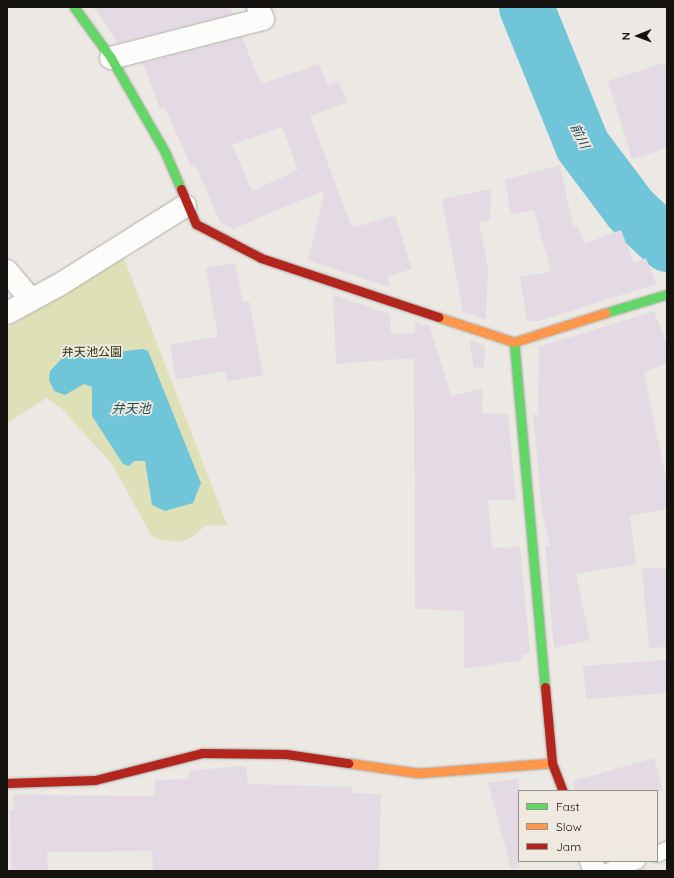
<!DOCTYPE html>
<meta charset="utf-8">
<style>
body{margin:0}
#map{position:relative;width:674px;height:878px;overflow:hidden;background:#ece8e4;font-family:Quicksand,"Noto Sans JP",sans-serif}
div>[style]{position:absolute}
.green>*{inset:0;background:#dee1b7}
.water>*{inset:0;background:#70c5d9}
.river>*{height:55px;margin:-27.5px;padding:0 27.5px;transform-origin:27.5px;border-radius:27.5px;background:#70c5d9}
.building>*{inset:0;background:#e4dae3}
.roads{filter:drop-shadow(0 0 1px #aeaca9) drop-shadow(0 0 1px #aeaca9)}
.lane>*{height:16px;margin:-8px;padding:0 8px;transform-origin:8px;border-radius:8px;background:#fcfcfb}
.street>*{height:22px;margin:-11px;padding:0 11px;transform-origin:11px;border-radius:11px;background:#fcfcfb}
.fast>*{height:9px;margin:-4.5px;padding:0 4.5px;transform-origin:4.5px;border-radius:4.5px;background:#63d668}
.slow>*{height:9px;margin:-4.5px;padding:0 4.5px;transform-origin:4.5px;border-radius:4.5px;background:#ff974d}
.jam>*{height:9px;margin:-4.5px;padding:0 4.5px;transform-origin:4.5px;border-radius:4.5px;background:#b3261e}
span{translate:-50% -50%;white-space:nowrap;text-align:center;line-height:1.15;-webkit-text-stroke:3.5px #efe9e0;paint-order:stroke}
.park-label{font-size:12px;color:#2e310a}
.water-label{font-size:13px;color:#1b4d5a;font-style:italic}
.frame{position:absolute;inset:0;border:8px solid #14120f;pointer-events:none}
.legend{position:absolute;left:518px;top:790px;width:140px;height:72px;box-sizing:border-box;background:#efe9e0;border:1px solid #97938c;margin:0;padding:5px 7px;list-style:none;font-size:12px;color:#14120f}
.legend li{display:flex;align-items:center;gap:8px;height:20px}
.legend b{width:20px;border:1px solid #97938c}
.north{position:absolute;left:618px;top:16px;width:40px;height:40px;-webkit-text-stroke:3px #efe9e0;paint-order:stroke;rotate:269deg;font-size:11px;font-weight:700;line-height:16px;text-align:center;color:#14120f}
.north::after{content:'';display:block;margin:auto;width:14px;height:18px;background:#14120f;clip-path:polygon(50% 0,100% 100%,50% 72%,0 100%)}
</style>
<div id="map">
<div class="green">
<i style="clip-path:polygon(124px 258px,227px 525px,204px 526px,197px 534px,182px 542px,160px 540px,151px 535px,112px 464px,63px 410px,47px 398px,7px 423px,7px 328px)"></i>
</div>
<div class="water">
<i style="clip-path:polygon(83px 347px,107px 353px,143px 349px,148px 351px,201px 483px,193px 503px,165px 511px,152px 505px,145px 461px,134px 461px,129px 466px,123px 464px,92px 416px,92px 387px,84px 384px,65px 395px,54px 391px,49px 380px,50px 371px,66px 354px)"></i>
</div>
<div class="river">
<i style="left:526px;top:7px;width:149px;rotate:67.9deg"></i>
<i style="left:582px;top:145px;width:80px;rotate:53.1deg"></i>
<i style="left:630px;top:209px;width:51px;rotate:43.4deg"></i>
</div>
<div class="building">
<i style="clip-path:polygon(94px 7px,230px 7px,233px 14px,118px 43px)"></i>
<i style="clip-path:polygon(evenodd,242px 37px,261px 84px,319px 64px,327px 85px,339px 81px,347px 102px,310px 116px,352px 228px,395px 215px,412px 269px,388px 276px,389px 287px,308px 260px,325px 190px,233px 229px,220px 222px,195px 164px,191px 166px,165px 108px,160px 109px,143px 63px,242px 37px,282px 127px,298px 170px,252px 191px,232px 145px,282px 127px)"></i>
<i style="clip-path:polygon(667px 62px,667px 148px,632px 159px,608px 81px)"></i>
<i style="clip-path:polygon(560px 165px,573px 226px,578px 225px,584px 244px,621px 230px,634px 263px,646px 258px,656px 284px,539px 321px,527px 321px,520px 277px,551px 272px,534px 210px,511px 215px,505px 180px)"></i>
<i style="clip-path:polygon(491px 189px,490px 220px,479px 223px,488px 267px,486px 320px,463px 312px,442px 199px)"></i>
<i style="clip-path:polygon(235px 263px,243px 302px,249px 301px,263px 375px,227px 381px,225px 371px,176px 380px,170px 344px,218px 337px,206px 268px)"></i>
<i style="clip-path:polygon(333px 295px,390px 314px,391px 333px,415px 334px,415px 322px,430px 327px,451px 396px,483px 388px,482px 413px,508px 414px,516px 500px,488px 500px,492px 548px,520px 547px,530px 653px,521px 655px,522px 660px,464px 669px,464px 611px,415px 609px,414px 358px,336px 364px)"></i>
<i style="clip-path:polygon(654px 311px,667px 344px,667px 363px,644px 373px,667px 483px,667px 509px,630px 516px,636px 564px,576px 574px,590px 640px,554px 648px,545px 546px,550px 546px,542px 510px,533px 414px,538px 415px,539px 347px)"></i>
<i style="clip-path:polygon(469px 340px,485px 346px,484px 367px,474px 368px)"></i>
<i style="clip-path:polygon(667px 567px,667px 647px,649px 648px,642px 569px)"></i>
<i style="clip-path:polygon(667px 660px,667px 693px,586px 699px,583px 666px)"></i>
<i style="clip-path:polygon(654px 758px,663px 791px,575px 791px,573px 781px)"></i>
<i style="clip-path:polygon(239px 766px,246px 766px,248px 784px,352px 787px,352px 793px,381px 794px,379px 871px,153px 871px,152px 851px,47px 852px,48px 871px,11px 871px,10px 810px,14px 810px,13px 795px,148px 796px,155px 795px,155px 780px,189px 779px,189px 771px)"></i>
<i style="clip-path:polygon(519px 778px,519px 867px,511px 868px,488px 783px)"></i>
</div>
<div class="roads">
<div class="lane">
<i style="left:657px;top:854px;width:11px;rotate:-22deg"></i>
<i style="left:609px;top:871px;width:30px;rotate:-20deg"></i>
</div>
<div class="street">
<i style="left:111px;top:58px;width:157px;rotate:-14.4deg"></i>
<i style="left:263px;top:19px;width:13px;rotate:-113deg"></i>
<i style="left:7px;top:271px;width:35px;rotate:50deg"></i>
<i style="left:7px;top:313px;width:59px;rotate:-28.3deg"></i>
<i style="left:59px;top:285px;width:149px;rotate:-32.1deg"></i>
<i style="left:591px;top:861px;width:11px;rotate:68deg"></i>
</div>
<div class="fast">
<i style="left:74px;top:7px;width:63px;rotate:54deg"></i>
<i style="left:111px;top:58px;width:108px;rotate:60.1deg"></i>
<i style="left:165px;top:152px;width:40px;rotate:66.6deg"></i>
<i style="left:605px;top:313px;width:65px;rotate:-17deg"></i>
<i style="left:514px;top:342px;width:346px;rotate:84.9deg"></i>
</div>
<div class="slow">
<i style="left:438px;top:317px;width:80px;rotate:18.2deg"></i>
<i style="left:514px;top:342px;width:96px;rotate:-17.7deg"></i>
<i style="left:348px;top:763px;width:71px;rotate:8.1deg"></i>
<i style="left:418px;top:773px;width:134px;rotate:-4.3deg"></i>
</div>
<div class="jam">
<i style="left:181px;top:189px;width:38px;rotate:67deg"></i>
<i style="left:196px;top:224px;width:73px;rotate:27.6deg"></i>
<i style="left:261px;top:258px;width:187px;rotate:18.4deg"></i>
<i style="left:545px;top:687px;width:76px;rotate:84.7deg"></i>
<i style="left:552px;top:763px;width:30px;rotate:69deg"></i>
<i style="left:7px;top:783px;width:88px;rotate:-2deg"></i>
<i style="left:95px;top:780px;width:110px;rotate:-14.2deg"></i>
<i style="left:202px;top:753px;width:84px;rotate:0.7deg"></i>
<i style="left:286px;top:754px;width:63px;rotate:8.3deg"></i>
</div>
</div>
<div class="park-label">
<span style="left:92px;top:352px">弁天池公園</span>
</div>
<div class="water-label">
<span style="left:580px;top:136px;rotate:64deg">前川</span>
<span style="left:131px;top:408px">弁天池</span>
</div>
<div class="frame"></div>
<ul class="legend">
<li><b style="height:5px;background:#63d668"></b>Fast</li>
<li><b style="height:5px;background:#ff974d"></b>Slow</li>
<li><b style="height:5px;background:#b3261e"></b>Jam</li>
</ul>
<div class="north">N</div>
</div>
